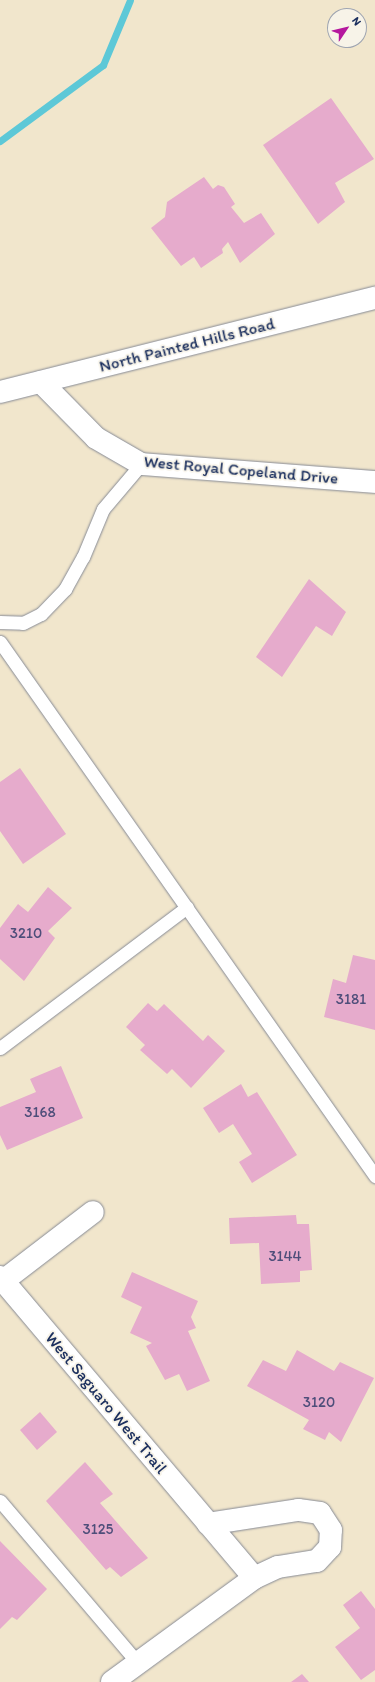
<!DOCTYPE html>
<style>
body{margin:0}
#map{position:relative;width:375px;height:1682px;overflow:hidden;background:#f1e6cc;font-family:Itim,sans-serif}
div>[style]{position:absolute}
.stream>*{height:7px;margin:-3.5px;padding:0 3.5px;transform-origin:3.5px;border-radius:3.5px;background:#5dc8d7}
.building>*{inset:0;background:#e6abcc}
.roads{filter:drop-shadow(0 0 1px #868a95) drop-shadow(0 0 1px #868a95)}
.service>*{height:13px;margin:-6.5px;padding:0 6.5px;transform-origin:6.5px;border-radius:6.5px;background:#fff}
.minor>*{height:22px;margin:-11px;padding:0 11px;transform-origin:11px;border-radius:11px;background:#fff}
.tertiary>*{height:22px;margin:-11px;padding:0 11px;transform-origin:11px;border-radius:11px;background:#fff}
span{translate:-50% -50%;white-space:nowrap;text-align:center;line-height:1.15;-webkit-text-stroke:3.5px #f7f3e8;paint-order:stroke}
.number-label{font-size:15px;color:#4e4e7a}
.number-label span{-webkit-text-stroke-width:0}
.street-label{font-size:17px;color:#1b2f5e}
.north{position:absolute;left:327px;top:8px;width:40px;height:40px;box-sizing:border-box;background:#f7f3e8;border:1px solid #9fa5b1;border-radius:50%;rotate:55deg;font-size:11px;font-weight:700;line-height:16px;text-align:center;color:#1b2f5e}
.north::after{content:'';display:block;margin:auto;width:14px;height:18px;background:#b5179e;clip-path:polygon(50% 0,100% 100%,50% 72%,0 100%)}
</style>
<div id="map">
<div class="stream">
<i style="left:0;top:141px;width:128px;rotate:-36.4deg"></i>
<i style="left:103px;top:65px;width:70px;rotate:-67.4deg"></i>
</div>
<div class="building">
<i style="clip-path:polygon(331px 98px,374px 159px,335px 183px,345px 202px,318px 224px,263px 145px)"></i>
<i style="clip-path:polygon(204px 177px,213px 189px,218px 185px,224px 187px,235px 204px,231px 207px,244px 223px,261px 213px,275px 234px,240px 263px,228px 242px,222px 249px,223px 253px,201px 268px,194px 257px,181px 266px,151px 228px,165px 217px,167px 202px)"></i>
<i style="clip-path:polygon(309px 579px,346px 612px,332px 636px,316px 626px,282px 677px,256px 657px)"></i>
<i style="clip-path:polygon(20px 768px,66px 834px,23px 864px,0 831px,0 782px)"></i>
<i style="clip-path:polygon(48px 887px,72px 908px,48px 931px,55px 938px,24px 981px,0 959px,0 928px,18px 904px,28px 912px)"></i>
<i style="clip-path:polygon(353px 955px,375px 960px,375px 1030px,324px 1017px,333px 979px,346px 983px)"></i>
<i style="clip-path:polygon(148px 1003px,157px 1011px,164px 1004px,203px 1041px,208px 1035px,225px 1051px,191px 1088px,172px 1069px,167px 1074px,140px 1050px,145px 1045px,126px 1027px)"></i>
<i style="clip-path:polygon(61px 1066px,83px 1118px,7px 1150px,0 1135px,0 1107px,36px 1092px,30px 1079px)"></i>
<i style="clip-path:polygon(241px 1084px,248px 1097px,257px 1092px,297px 1155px,252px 1183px,239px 1162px,252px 1154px,233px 1124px,219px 1133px,203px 1108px)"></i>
<i style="clip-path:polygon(296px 1215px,297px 1224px,309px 1224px,312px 1270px,300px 1271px,300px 1282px,261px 1284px,259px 1243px,230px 1244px,229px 1218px)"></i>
<i style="clip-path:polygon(132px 1272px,198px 1301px,191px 1317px,196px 1328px,188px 1331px,210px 1381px,187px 1391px,179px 1374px,165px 1380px,146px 1346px,152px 1343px,130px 1333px,142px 1307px,121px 1297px)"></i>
<i style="clip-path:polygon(297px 1350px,334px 1371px,340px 1362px,374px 1378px,341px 1442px,329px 1432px,325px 1440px,303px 1429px,309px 1420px,247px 1386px,263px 1360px,286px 1371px)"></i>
<i style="clip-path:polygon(40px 1412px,57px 1432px,37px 1450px,20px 1430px)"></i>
<i style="clip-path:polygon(85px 1462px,113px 1494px,100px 1503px,148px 1558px,121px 1577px,110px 1567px,106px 1570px,46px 1501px)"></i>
<i style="clip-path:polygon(0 1541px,47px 1589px,17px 1620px,12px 1617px,0 1629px)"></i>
<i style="clip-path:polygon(361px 1591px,375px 1609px,375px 1670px,361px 1680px,335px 1647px,360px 1628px,343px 1605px)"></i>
<i style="clip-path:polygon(302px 1674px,309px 1682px,291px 1682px)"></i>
</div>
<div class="roads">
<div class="service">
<i style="left:0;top:622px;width:23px;rotate:2deg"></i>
<i style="left:23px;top:623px;width:20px;rotate:-27deg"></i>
<i style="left:41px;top:614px;width:35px;rotate:-46deg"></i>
<i style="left:65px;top:589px;width:37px;rotate:-61deg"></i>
<i style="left:83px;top:557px;width:52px;rotate:-67.4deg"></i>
<i style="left:103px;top:509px;width:59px;rotate:-49.8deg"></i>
<i style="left:0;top:642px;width:653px;rotate:54.92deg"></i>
<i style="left:0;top:1048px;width:234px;rotate:-37deg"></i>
<i style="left:0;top:1501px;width:213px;rotate:49.6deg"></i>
</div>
<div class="minor">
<i style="left:41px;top:382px;width:78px;rotate:45.5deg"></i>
<i style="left:96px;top:438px;width:52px;rotate:30deg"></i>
<i style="left:141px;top:464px;width:235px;rotate:4.4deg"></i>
<i style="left:0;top:1277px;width:394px;rotate:49.8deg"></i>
<i style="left:3px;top:1281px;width:113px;rotate:-37.5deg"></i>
<i style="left:112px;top:1682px;width:176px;rotate:-36.2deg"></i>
<i style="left:254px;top:1578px;width:26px;rotate:-25deg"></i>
<i style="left:278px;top:1567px;width:39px;rotate:-9deg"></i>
<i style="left:317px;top:1561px;width:19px;rotate:-47deg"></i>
<i style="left:330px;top:1547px;width:17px;rotate:-87deg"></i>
<i style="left:331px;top:1530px;width:20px;rotate:-123deg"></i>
<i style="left:320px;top:1513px;width:22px;rotate:-172deg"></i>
<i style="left:298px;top:1510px;width:91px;rotate:171.2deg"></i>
</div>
<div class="tertiary">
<i style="left:0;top:392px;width:387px;rotate:-14.1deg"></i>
</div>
</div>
<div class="number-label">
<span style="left:26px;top:934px">3210</span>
<span style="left:351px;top:1000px">3181</span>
<span style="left:40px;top:1113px">3168</span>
<span style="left:285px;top:1257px">3144</span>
<span style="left:319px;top:1403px">3120</span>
<span style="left:98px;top:1530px">3125</span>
</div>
<div class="street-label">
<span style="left:187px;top:345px;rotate:-14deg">North Painted Hills Road</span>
<span style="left:241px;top:470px;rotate:5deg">West Royal Copeland Drive</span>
<span style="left:106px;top:1403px;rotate:50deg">West Saguaro West Trail</span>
</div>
<div class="north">N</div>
</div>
